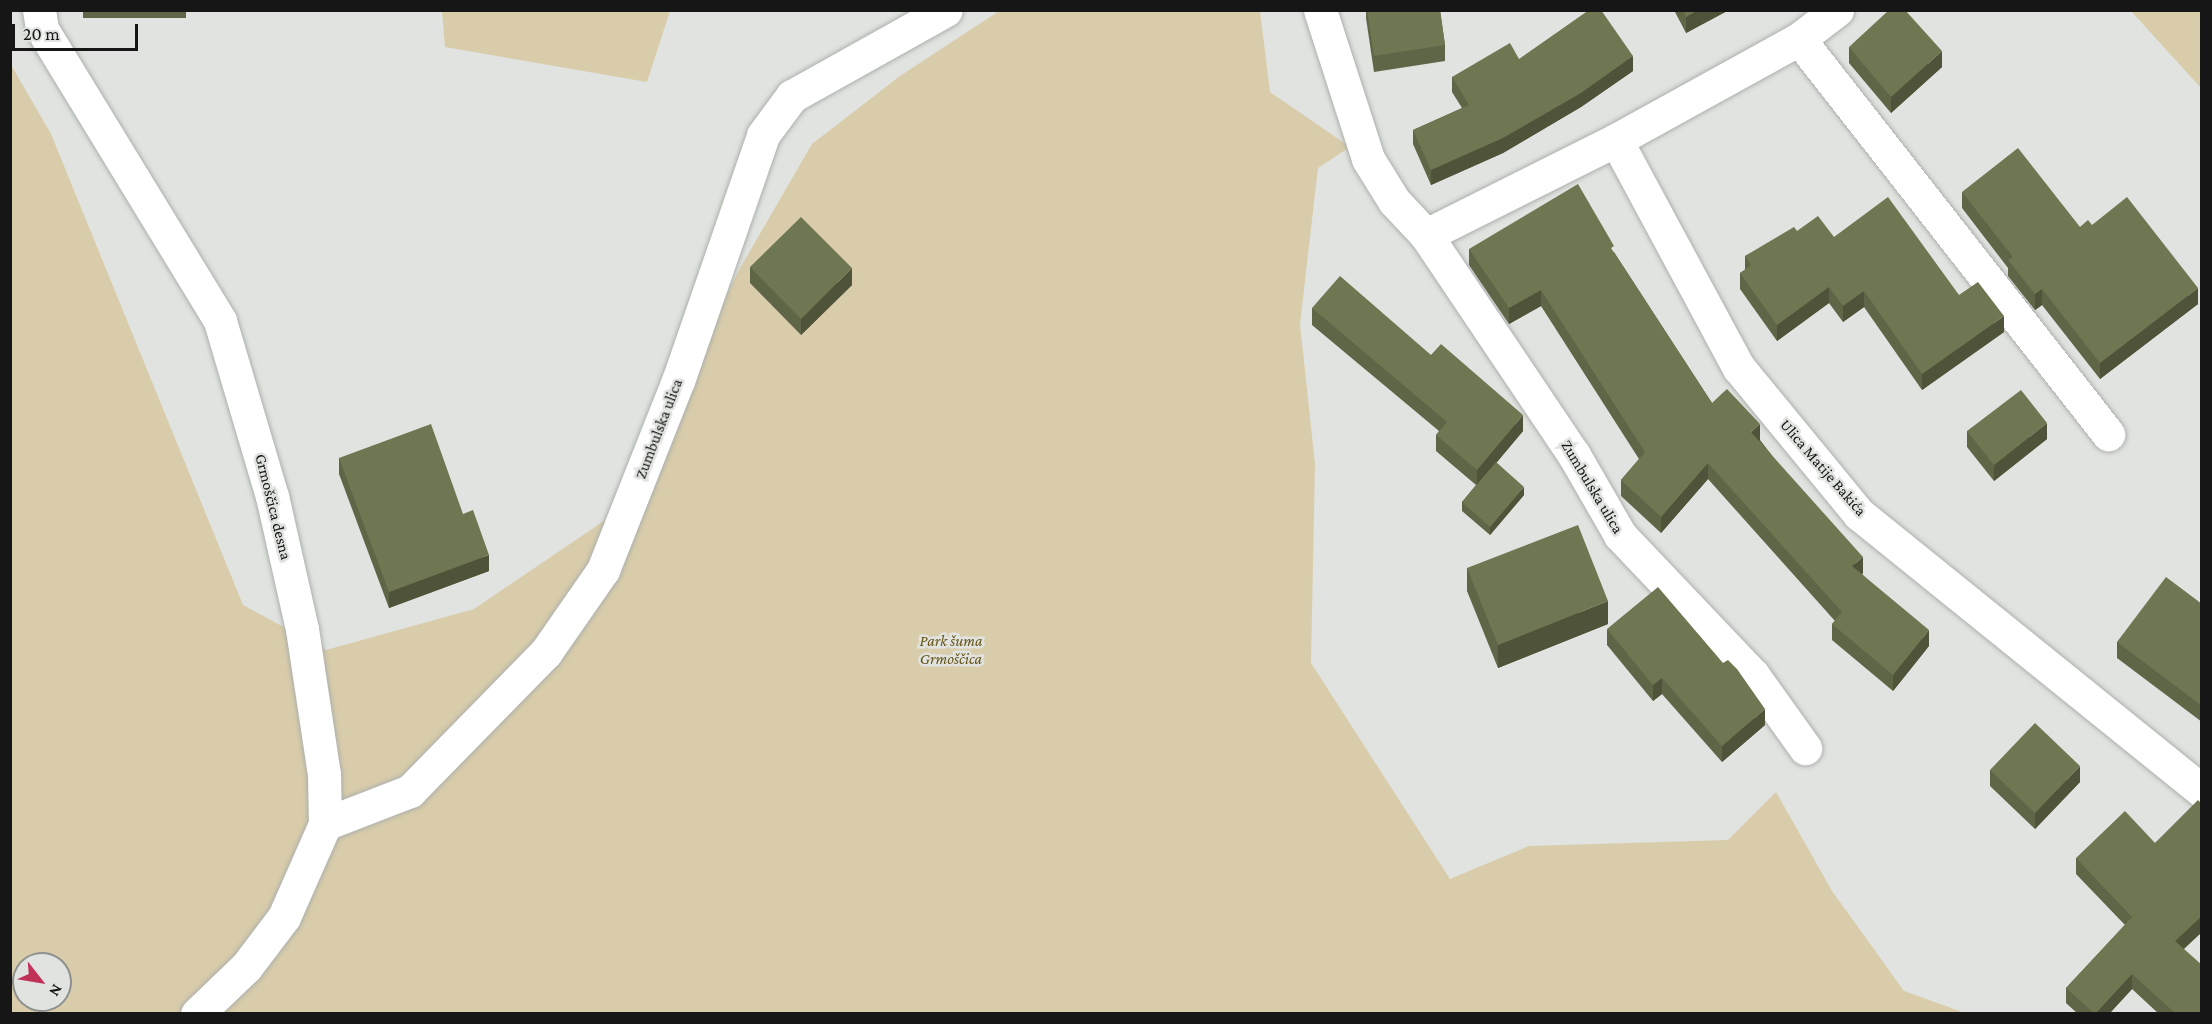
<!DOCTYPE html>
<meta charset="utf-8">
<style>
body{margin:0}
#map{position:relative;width:2212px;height:1024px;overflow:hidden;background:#e0e3df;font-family:"Crimson Pro",serif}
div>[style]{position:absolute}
.green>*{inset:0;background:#d9ccaa}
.roads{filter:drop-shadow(0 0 2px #acb0ac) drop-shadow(0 0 2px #acb0ac)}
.minor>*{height:33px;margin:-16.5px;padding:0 16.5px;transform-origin:16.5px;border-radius:16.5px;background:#fff}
.wall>*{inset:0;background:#5f6547}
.shaded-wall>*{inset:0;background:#4e5339}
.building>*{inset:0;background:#6f7652}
span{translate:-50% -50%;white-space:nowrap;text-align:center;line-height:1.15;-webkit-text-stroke:5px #e0e3df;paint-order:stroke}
.street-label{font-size:16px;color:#151615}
.park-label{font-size:16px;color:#685415;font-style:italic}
.frame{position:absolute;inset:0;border:12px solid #151615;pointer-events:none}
.north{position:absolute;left:12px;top:952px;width:60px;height:60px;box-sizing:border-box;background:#e0e3df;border:2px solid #8f918e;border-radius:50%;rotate:121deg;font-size:16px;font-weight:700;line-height:24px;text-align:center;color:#151615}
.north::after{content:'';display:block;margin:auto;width:21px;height:27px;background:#c13258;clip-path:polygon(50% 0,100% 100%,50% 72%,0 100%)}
.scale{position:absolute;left:12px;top:24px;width:126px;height:27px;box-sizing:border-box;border:3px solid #151615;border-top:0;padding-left:8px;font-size:18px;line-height:21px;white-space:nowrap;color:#151615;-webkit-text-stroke:4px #e0e3df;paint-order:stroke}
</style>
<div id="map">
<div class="green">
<i style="clip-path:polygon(442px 11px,442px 10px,670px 11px,647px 82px,445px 47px)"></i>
<i style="clip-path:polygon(evenodd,999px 11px,1260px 11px,1270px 92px,1350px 147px,1318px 168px,1300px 324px,1315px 464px,1311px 663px,1450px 879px,1529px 846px,1728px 840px,1776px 792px,1832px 891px,1904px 991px,1965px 1013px,11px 1013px,10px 63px,51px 134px,243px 605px,326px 650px,474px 609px,617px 512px,739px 270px,812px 144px,900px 76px,999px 11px,24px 964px,60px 964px,60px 1000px,24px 1000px,24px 964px)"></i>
<i style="clip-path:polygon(2131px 11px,2201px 11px,2201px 88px)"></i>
</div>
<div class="roads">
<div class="minor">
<i style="left:39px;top:10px;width:19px;rotate:81deg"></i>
<i style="left:42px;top:29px;width:342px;rotate:58.6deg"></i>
<i style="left:220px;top:321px;width:183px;rotate:73.5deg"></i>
<i style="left:272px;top:496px;width:136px;rotate:77.3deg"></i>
<i style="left:302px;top:629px;width:147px;rotate:81.4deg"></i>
<i style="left:324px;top:774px;width:50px;rotate:88.9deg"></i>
<i style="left:325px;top:824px;width:102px;rotate:113.8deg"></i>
<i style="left:284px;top:917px;width:63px;rotate:127.2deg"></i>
<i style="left:246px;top:967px;width:68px;rotate:136.2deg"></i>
<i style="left:1320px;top:10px;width:157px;rotate:72.1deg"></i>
<i style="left:1368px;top:159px;width:49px;rotate:58.2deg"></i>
<i style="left:1394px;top:201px;width:47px;rotate:46.7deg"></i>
<i style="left:1426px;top:235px;width:265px;rotate:56.1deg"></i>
<i style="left:1574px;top:455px;width:92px;rotate:60.1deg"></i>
<i style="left:1620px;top:535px;width:193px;rotate:46.5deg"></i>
<i style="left:1753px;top:675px;width:90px;rotate:54.5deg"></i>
<i style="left:1799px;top:39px;width:502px;rotate:51.96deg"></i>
<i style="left:1616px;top:140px;width:259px;rotate:61.7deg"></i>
<i style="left:1739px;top:368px;width:189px;rotate:50.6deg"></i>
<i style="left:1859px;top:514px;width:441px;rotate:38.9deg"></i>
<i style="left:1426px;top:235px;width:212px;rotate:-26.6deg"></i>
<i style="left:1616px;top:140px;width:209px;rotate:-28.9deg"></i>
<i style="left:1799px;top:39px;width:48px;rotate:-37.3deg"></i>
<i style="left:325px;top:824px;width:91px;rotate:-21.2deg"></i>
<i style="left:410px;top:791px;width:194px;rotate:-45.6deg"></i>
<i style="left:546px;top:652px;width:100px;rotate:-55.2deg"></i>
<i style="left:603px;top:570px;width:203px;rotate:-68.4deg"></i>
<i style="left:678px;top:381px;width:260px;rotate:-70.9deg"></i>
<i style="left:763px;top:135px;width:49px;rotate:-53.4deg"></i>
<i style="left:792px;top:96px;width:176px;rotate:-29.2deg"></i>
</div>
</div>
<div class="wall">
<i style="clip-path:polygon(83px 10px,186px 10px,186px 18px,83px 18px)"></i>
<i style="clip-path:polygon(1366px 10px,1440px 10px,1445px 45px,1445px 61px,1374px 72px,1366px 18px)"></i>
<i style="clip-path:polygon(1674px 10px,1729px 10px,1686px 33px)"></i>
<i style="clip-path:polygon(1849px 47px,1942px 67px,1891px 113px,1849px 63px)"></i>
<i style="clip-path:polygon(1519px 59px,1633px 71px,1581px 107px,1503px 153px,1431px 185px,1413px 144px,1413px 130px,1462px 108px,1452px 92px,1452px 77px)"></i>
<i style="clip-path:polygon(1962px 192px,2080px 227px,2092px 225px,2198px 304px,2100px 379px,2042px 305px,2035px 310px,2008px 276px,2008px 268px,1962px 208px)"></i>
<i style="clip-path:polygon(1797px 231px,1834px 237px,1959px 295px,2004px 332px,1922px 390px,1864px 307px,1843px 322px,1829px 303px,1777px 341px,1740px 289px,1740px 273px,1745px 270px,1745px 256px)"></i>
<i style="clip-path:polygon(1469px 249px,1614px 252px,1712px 403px,1760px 440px,1863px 573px,1862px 574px,1929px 646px,1893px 691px,1832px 640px,1832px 624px,1835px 621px,1708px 479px,1661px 533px,1621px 496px,1621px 480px,1639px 459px,1541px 306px,1509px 324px,1469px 265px)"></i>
<i style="clip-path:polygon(750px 267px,852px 285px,801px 335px,750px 283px)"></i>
<i style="clip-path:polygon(1312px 308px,1431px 355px,1523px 431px,1496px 463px,1524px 495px,1490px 535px,1462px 511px,1462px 502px,1476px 485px,1436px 451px,1436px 435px,1439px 431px,1312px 325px)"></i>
<i style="clip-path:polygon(1967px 431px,2047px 439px,1994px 481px,1967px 447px)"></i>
<i style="clip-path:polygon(339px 458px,463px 514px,489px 571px,389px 608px,339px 474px)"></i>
<i style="clip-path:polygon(1467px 568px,1608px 624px,1498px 668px,1467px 591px)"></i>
<i style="clip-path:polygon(2202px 604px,2202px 722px,2117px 658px,2117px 642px)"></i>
<i style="clip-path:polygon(1607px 629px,1765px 725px,1722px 762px,1662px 694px,1653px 701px,1607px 645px)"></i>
<i style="clip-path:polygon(1990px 770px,2080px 782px,2035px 829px,1990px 786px)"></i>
<i style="clip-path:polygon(2202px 804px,2202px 932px,2184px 949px,2202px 1014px,2159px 1014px,2132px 989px,2109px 1014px,2078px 1014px,2066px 1003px,2066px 988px,2125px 925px,2076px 874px,2076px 858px,2155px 843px)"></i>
</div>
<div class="shaded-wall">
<i style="clip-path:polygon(1698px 10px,1729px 10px,1686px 33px,1686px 17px)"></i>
<i style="clip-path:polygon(1942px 51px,1942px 67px,1891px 113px,1891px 97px)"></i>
<i style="clip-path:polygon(1633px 56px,1633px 71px,1581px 107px,1503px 153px,1431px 185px,1431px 170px)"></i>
<i style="clip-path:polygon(852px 268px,852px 285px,801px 335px,801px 319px)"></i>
<i style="clip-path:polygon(1829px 287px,1829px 303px,1777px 341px,1777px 325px)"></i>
<i style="clip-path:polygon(2198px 288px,2198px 304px,2100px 379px,2100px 363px)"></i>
<i style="clip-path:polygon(2042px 289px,2042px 305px,2035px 310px,2035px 294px)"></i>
<i style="clip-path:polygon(1541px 290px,1541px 306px,1509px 324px,1509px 308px)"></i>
<i style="clip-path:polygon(1864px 291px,1864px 307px,1843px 322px,1843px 306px)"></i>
<i style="clip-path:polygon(2004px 316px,2004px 332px,1922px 390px,1922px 374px)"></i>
<i style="clip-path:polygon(1523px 415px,1523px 431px,1477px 486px,1477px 470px)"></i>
<i style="clip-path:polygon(2047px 423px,2047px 439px,1994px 481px,1994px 465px)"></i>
<i style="clip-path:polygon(1760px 424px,1760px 440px,1751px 448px,1751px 432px)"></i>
<i style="clip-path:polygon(1708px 463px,1708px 479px,1661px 533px,1661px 517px)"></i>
<i style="clip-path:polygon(1524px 487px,1524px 495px,1490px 535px,1490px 527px)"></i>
<i style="clip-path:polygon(489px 555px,489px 571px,389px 608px,389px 592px)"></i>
<i style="clip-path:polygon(1863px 557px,1863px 573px,1852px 583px,1852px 566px)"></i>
<i style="clip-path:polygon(1608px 601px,1608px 624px,1498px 668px,1498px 645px)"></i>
<i style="clip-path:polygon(1929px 630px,1929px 646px,1893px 691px,1893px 675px)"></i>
<i style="clip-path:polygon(1662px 678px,1662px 694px,1653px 701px,1653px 685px)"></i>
<i style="clip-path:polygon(1765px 709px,1765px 725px,1722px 762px,1722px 746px)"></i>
<i style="clip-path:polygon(2080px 766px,2080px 782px,2035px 829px,2035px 813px)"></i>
<i style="clip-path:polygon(2202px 916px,2202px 932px,2175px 956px,2175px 941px)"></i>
<i style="clip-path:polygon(2132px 974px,2132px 989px,2109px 1014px,2095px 1014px)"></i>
</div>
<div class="building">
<i style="clip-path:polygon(1367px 10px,1440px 10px,1445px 45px,1374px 56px)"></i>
<i style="clip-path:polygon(1589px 10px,1601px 10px,1633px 56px,1581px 93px,1503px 138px,1431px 170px,1413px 130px,1469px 105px,1452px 77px,1510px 43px,1519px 59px)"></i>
<i style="clip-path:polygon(1683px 10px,1698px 10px,1686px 17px)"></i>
<i style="clip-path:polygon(1889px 10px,1905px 10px,1942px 51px,1891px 97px,1849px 47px)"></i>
<i style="clip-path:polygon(2018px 148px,2080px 227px,2088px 220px,2092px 225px,2127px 197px,2198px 288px,2100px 363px,2042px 289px,2035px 294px,2008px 260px,2013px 257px,1962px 192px)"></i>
<i style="clip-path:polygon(1578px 184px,1614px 246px,1611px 248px,1712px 403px,1727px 389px,1760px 424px,1751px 432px,1863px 557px,1852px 566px,1929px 630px,1893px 675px,1832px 624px,1842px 612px,1708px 463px,1661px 517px,1621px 480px,1645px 452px,1541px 290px,1509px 308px,1469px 249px)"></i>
<i style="clip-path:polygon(1888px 197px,1959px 295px,1978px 282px,2004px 316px,1922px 374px,1864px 291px,1843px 306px,1829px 287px,1777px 325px,1740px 273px,1751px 265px,1745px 256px,1794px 227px,1797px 231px,1818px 216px,1834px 237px)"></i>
<i style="clip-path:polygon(801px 217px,852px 268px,801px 319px,750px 267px)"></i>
<i style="clip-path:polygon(1340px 276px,1431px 355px,1441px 344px,1523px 415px,1477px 470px,1436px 435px,1447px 422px,1312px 308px)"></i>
<i style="clip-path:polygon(2021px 390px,2047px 423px,1994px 465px,1967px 431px)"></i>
<i style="clip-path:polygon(431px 424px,463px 514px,473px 510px,489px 555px,389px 592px,339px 458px)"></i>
<i style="clip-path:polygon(1496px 462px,1524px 487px,1490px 527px,1462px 502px)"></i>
<i style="clip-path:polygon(1578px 525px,1608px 601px,1498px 645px,1467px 568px)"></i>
<i style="clip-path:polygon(2166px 577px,2202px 604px,2202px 706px,2117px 642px)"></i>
<i style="clip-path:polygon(1658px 587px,1723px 663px,1728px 660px,1737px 669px,1765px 709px,1722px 746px,1662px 678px,1653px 685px,1607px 629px)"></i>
<i style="clip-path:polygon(2035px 723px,2080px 766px,2035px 813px,1990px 770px)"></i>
<i style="clip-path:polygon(2198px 800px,2202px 804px,2202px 916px,2175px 941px,2202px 965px,2202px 1014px,2176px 1014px,2132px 974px,2095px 1014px,2066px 988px,2132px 917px,2076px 858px,2125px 811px,2155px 843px)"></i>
</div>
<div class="street-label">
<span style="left:659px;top:429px;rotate:-69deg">Zumbulska ulica</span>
<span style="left:1823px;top:468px;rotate:49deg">Ulica Matije Bakića</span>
<span style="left:1592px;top:487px;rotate:59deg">Zumbulska ulica</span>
<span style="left:273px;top:507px;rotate:76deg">Grmoščica desna</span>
</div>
<div class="park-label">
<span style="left:951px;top:650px">Park šuma<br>Grmoščica</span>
</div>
<div class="frame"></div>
<div class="north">N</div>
<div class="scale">20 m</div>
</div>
